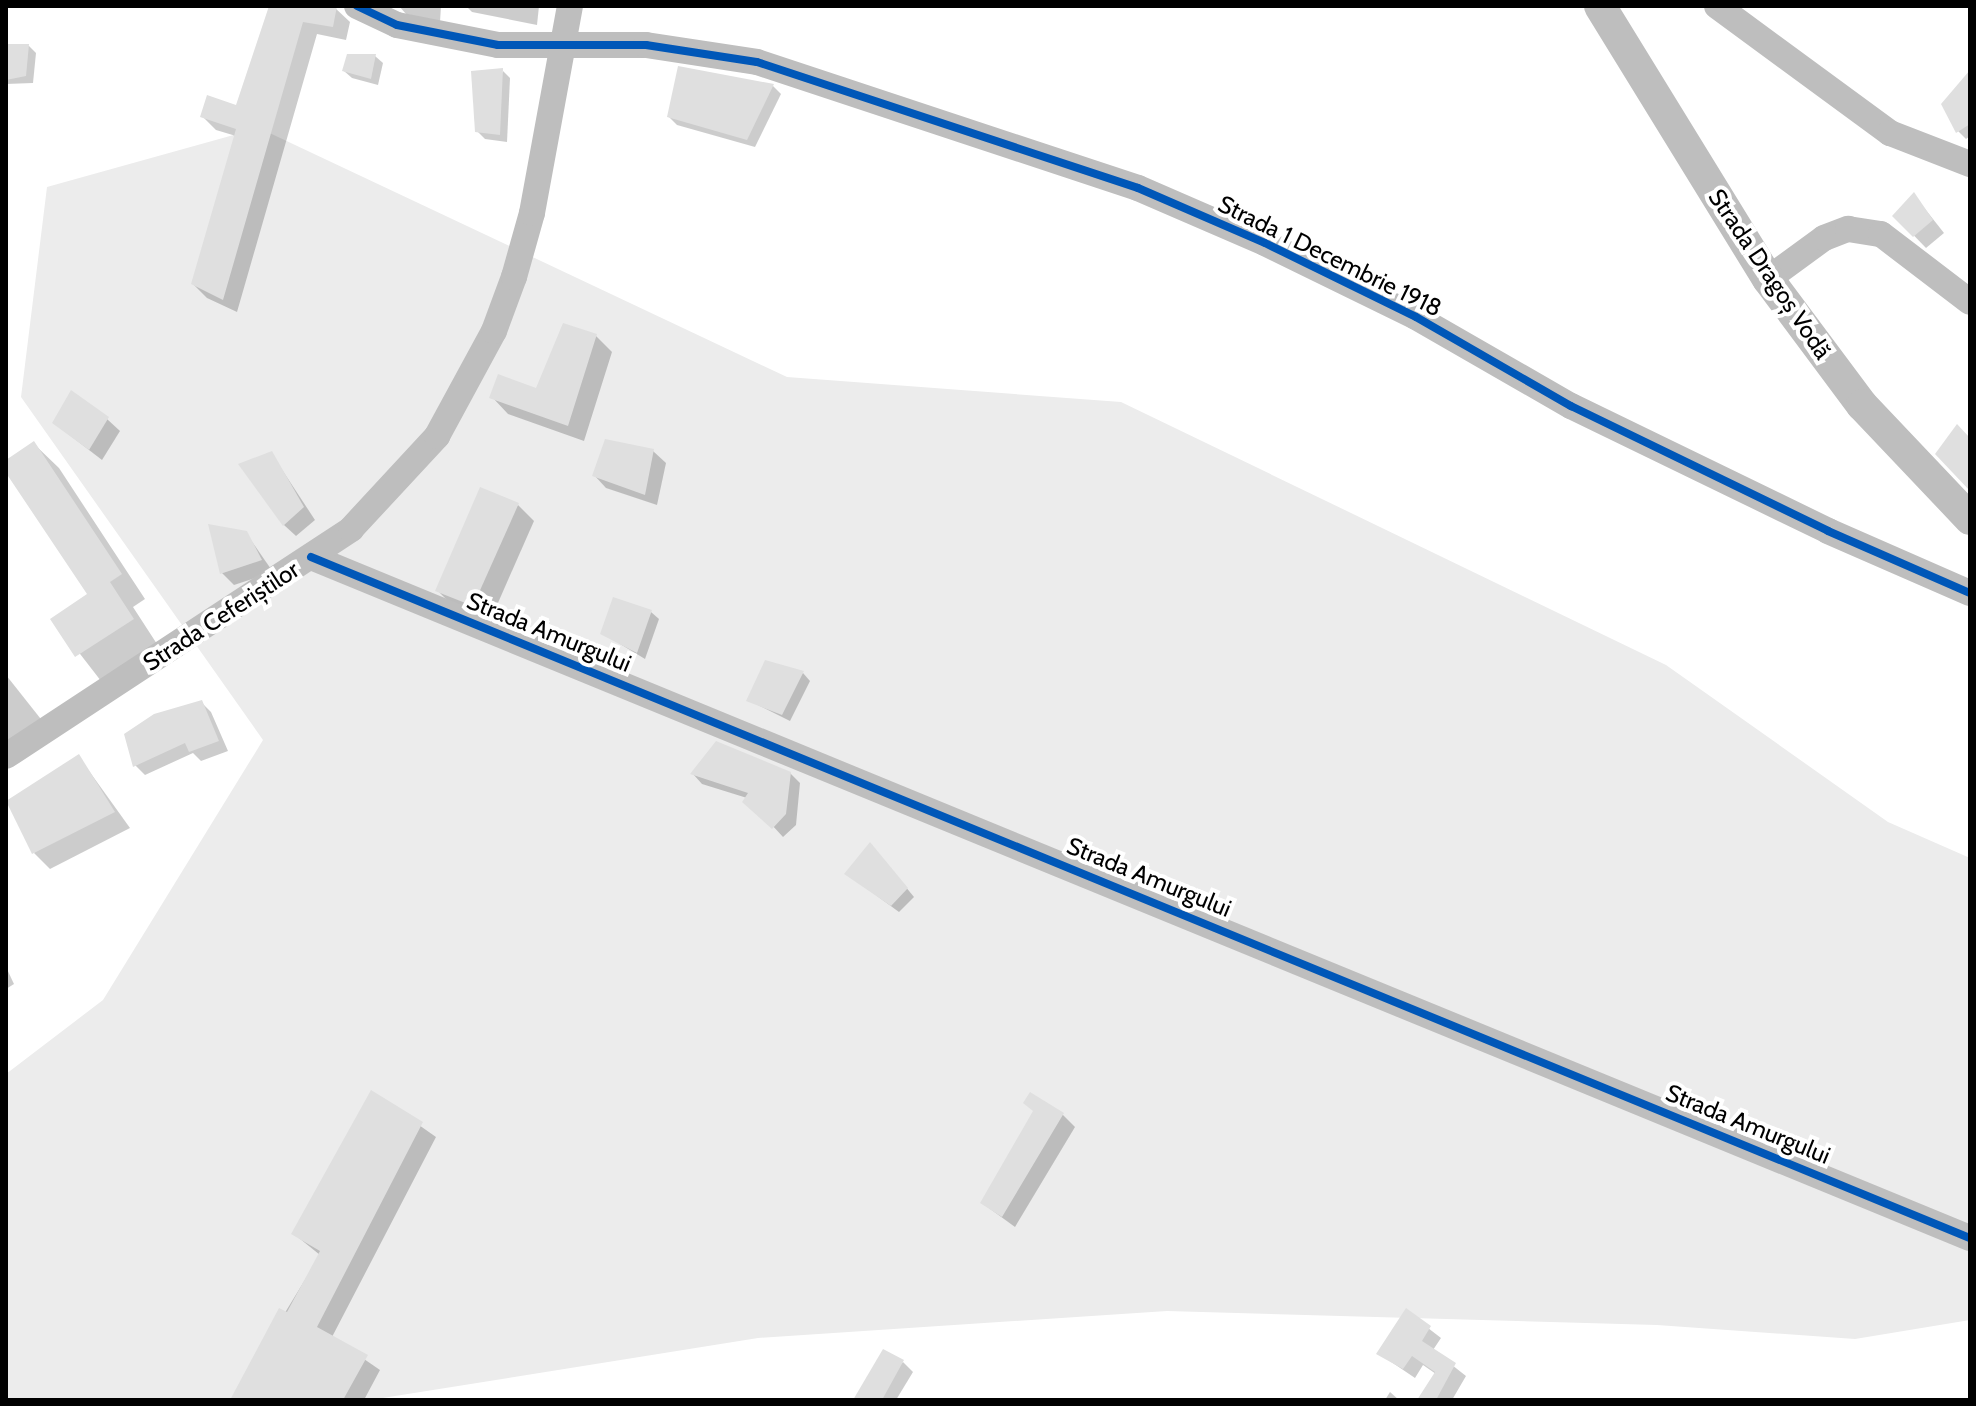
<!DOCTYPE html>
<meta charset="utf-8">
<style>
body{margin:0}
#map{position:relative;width:1976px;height:1406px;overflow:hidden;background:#fff;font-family:Cabin,sans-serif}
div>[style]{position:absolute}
.green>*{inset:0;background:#ececec}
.shadow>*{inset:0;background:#0003}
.building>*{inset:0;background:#dfdfdf}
.minor>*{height:26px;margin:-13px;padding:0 13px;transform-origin:13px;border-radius:13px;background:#bebebe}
.major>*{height:32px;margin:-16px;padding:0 16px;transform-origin:16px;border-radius:16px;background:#bebebe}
.cycleway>*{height:8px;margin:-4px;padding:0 4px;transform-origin:4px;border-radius:4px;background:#0057b8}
span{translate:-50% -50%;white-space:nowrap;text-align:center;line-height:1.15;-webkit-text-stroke:8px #fff;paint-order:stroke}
.street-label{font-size:24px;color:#000}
.frame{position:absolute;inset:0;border:8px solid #000;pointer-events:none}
</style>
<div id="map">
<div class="green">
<i style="clip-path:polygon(259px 128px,787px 377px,1121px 402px,1666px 665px,1888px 822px,1970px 858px,1970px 1320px,1855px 1339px,1657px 1325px,1167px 1311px,758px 1338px,370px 1400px,6px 1400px,6px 1074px,103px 1000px,263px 740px,21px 397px,47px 187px)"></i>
</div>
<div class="shadow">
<i style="clip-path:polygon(271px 6px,333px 6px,350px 22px,346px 40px,317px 34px,237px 312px,207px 298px,193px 284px,236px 136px,216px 130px,202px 116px,237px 107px)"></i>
<i style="clip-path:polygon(399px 6px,441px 6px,440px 22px,406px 14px)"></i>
<i style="clip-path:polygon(466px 6px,539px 6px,537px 25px,472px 12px)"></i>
<i style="clip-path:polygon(6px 46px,29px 46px,36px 53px,33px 83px,6px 84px)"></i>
<i style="clip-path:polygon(375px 56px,383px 63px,378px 85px,352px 78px,344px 71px)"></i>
<i style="clip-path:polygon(680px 68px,773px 86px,781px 94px,755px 147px,677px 125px,669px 117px)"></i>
<i style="clip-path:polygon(503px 71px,510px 78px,507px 142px,485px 139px,477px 131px)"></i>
<i style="clip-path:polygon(1970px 74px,1970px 136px,1966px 139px,1958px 131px)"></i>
<i style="clip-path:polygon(1914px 195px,1944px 233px,1926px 248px,1895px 216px)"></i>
<i style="clip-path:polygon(596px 336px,612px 352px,584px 441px,508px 414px,492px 397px,537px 391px)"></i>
<i style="clip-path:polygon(107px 419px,120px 431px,102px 460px,54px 423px)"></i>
<i style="clip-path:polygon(34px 444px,59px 468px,145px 599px,133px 607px,157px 644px,101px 681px,53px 619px,90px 595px,6px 469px,6px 462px)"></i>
<i style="clip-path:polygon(653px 451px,666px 463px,657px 505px,606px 488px,594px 475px)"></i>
<i style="clip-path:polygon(271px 453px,315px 520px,296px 536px,284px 525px)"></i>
<i style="clip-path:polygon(518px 505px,534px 521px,490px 621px,454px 607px,437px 590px)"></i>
<i style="clip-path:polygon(246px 533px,273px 572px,234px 585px,222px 573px)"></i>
<i style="clip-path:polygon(651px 612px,659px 619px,645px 659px,602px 633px)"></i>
<i style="clip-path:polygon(803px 673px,810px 681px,790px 721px,748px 700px)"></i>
<i style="clip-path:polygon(6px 675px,44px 723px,6px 748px)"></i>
<i style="clip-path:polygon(201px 702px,211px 712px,228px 751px,201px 761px,193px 753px,145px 775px,135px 765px)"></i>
<i style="clip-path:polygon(79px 757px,130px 828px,50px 869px,34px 853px)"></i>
<i style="clip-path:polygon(790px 773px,800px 783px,796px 825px,783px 837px,747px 798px,702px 784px,693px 774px)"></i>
<i style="clip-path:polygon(877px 852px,914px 897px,899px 912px,847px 874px)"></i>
<i style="clip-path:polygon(6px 967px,14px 984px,6px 989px)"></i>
<i style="clip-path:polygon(372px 1092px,436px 1137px,332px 1337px,380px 1370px,364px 1400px,232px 1400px,320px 1255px,294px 1234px)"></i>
<i style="clip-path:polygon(1034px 1112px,1063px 1115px,1075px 1127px,1015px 1227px,982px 1203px)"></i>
<i style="clip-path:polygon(1406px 1311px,1441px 1338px,1433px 1350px,1466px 1376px,1452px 1400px,1422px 1400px,1436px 1374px,1423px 1365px,1415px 1378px,1378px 1353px)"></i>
<i style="clip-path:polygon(903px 1362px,913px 1372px,896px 1400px,855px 1400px)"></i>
<i style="clip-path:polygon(1390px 1392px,1399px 1400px,1385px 1400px)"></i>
</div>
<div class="building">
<i style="clip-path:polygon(269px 6px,337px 6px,333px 27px,303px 22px,223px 300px,191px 284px,236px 129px,200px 117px,207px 95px,236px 105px)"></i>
<i style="clip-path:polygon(6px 44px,29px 44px,26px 76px,6px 80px)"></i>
<i style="clip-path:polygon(347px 54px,376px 54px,371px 79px,342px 71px)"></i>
<i style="clip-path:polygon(678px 66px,774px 84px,747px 140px,667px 117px)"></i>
<i style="clip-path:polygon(503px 68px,500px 135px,475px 132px,471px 71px)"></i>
<i style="clip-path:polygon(1970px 70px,1970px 124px,1956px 133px,1941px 104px)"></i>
<i style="clip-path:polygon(1914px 192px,1933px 220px,1913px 237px,1892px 216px)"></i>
<i style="clip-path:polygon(563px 323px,597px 334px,568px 426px,489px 398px,498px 374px,536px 388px)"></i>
<i style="clip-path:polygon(71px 390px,109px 417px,89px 450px,52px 423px)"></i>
<i style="clip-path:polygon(1957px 424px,1970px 438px,1970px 491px,1935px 454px)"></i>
<i style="clip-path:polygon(605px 439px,654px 449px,645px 495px,592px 476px)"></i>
<i style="clip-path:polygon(34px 441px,122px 574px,110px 582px,134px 619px,75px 657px,50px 619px,87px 594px,6px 473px,6px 460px)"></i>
<i style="clip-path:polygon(272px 451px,304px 507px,283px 526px,238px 464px)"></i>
<i style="clip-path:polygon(480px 487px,519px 503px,473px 606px,435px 591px)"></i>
<i style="clip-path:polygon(208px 524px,247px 531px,262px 560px,220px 574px)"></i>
<i style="clip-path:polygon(613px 597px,652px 610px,637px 653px,600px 634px)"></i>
<i style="clip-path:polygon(765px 660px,804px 671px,782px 715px,746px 701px)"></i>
<i style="clip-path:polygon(202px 700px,219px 741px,189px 752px,185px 743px,133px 767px,124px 734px,154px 714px)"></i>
<i style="clip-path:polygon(716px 741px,791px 772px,786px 814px,772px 829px,742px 802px,748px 793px,690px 774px)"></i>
<i style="clip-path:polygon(79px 754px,115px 812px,32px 854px,6px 801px)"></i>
<i style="clip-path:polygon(870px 842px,908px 888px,891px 906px,844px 874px)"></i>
<i style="clip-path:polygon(371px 1090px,423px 1122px,317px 1327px,368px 1355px,343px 1400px,230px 1400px,279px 1308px,287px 1312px,320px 1251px,291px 1234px)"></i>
<i style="clip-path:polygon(1030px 1092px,1064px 1113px,1002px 1217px,980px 1203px,1033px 1111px,1023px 1103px)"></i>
<i style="clip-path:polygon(1406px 1308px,1431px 1326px,1422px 1341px,1456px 1363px,1436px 1400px,1417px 1400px,1435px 1372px,1412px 1356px,1403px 1369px,1376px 1354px)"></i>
<i style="clip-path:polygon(883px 1349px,904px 1360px,882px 1400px,853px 1400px)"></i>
</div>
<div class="minor">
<i style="left:357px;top:6px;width:44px;rotate:25.4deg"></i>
<i style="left:397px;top:25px;width:103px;rotate:11.2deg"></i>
<i style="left:498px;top:45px;width:148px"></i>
<i style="left:646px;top:45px;width:112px;rotate:8.7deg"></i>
<i style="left:757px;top:62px;width:401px;rotate:18.3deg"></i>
<i style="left:1138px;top:188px;width:138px;rotate:23.4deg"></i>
<i style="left:1265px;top:243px;width:168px;rotate:26.1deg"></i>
<i style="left:1416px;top:317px;width:179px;rotate:29.9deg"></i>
<i style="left:1571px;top:406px;width:286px;rotate:25.9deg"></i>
<i style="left:1828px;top:531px;width:155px;rotate:23.6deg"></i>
<i style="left:1717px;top:6px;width:215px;rotate:36.3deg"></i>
<i style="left:1890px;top:133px;width:86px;rotate:21.2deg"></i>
<i style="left:1768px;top:279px;width:69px;rotate:-36.2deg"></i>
<i style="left:1824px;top:238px;width:26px;rotate:-21deg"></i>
<i style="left:1848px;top:229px;width:33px;rotate:9deg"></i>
<i style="left:1881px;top:234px;width:112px;rotate:37.4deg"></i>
<i style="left:311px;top:557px;width:1793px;rotate:22.32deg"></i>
<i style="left:6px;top:756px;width:413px;rotate:-33.3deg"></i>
<i style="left:351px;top:529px;width:127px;rotate:-47.2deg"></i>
<i style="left:437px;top:436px;width:119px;rotate:-61.5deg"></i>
<i style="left:494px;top:331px;width:58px;rotate:-69.7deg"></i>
<i style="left:514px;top:277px;width:66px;rotate:-74.3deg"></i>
<i style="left:532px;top:213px;width:210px;rotate:-79.6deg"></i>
</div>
<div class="major">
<i style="left:1600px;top:6px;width:321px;rotate:58.4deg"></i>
<i style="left:1768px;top:279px;width:157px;rotate:53.3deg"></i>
<i style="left:1862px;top:405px;width:157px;rotate:46.5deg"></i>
</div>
<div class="cycleway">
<i style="left:357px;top:6px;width:44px;rotate:25.4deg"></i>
<i style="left:397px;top:25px;width:103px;rotate:11.2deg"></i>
<i style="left:498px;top:45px;width:148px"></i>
<i style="left:646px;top:45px;width:112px;rotate:8.7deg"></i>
<i style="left:757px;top:62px;width:401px;rotate:18.3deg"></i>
<i style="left:1138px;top:188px;width:138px;rotate:23.4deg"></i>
<i style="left:1265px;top:243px;width:168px;rotate:26.1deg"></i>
<i style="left:1416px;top:317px;width:179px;rotate:29.9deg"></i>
<i style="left:1571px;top:406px;width:286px;rotate:25.9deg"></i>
<i style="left:1828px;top:531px;width:155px;rotate:23.6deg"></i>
<i style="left:311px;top:557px;width:1793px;rotate:22.32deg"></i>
</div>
<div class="street-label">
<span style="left:1330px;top:256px;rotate:26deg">Strada 1 Decembrie 1918</span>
<span style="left:1770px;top:274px;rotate:56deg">Strada Dragoș Vodă</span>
<span style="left:221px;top:616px;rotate:-33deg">Strada Ceferiștilor</span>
<span style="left:549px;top:632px;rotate:22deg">Strada Amurgului</span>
<span style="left:1149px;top:877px;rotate:22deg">Strada Amurgului</span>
<span style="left:1748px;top:1124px;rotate:22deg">Strada Amurgului</span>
</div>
<div class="frame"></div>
</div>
